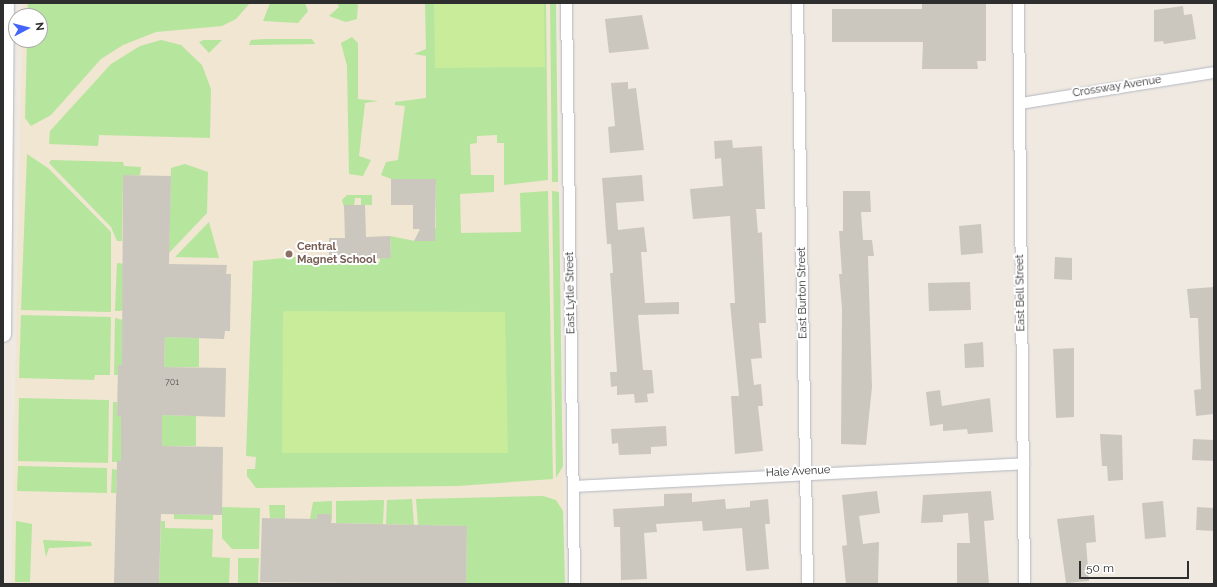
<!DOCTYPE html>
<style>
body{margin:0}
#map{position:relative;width:1217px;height:587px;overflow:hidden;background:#efe9e1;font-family:Raleway,sans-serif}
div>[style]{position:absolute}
.education>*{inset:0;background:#f0e6d1}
.green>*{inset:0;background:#b6e59e}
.pitch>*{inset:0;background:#c9ec9a}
.building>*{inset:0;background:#cbc7bf}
.roads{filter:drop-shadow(0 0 1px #b4b7c1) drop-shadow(0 0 1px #b4b7c1)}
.street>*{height:11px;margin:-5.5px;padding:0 5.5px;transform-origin:5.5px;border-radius:5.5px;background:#fff}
.secondary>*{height:16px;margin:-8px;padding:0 8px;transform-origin:8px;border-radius:8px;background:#fff}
.dots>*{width:11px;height:11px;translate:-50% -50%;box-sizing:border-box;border:2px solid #fff;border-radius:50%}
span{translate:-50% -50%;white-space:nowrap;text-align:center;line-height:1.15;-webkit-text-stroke:4px #fff;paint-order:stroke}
.number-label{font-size:9px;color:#555452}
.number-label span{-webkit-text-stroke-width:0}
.street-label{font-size:11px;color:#2e2e2e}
.education-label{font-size:11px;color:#785e54;font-weight:700}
.left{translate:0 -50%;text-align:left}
.frame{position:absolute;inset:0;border:4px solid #2e2e2e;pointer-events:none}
.north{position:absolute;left:8px;top:8px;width:40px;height:40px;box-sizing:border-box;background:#fff;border:1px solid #ababab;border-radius:50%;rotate:83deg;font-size:11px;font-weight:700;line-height:16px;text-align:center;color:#2e2e2e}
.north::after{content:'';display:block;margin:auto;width:14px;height:18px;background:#4264fb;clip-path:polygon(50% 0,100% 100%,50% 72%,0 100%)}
.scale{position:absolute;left:1079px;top:561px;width:110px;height:18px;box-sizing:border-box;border:2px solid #2e2e2e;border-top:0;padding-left:5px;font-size:12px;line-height:14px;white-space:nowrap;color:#2e2e2e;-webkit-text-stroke:3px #fff;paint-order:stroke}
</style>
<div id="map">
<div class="education">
<i style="clip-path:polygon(23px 3px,556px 3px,565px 584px,11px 584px,22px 40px,40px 40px,40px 16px,22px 16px)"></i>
</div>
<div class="green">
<i style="clip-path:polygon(28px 3px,250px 3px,236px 19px,222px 26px,156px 32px,123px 45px,101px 59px,51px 115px,31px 126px,25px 118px,27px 40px,40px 40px,40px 16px,27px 16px)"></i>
<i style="clip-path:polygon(270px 3px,305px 3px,308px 11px,298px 23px,263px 21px)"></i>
<i style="clip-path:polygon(337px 3px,358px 3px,357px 19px,346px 22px,329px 16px,339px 7px)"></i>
<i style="clip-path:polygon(425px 3px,546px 3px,548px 180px,504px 185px,504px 143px,497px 143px,497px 135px,477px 136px,477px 143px,470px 144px,471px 175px,494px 175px,494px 192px,460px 194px,461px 233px,521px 232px,520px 193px,548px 191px,553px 479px,458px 486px,256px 488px,247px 476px,247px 469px,255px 469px,256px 457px,246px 456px,253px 261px,293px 257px,326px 259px,326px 264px,380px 262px,380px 258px,391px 257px,390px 236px,415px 241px,436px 228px,436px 179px,391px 179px,381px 175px,386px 162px,398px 160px,405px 106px,395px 105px,395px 102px,426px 98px,426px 56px,414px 54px,426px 49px)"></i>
<i style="clip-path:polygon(550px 3px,556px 3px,558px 182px,552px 182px)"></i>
<i style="clip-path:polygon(352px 37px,358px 43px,358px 99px,378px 101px,365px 103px,359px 156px,371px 160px,363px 176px,349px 174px,347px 66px,341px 43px)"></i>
<i style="clip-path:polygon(264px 39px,312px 39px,315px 44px,249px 45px,251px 40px)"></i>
<i style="clip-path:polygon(161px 40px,181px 45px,202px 65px,211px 89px,210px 138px,99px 135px,98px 146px,49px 144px,50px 131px,111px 64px,140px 46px)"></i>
<i style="clip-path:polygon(204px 40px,222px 40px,209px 53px,199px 42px)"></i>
<i style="clip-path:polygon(27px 154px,48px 168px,111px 232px,111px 312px,21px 310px)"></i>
<i style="clip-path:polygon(51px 160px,123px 162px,124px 166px,141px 167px,140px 175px,123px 175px,122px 241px,117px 241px,111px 227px,49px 163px)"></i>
<i style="clip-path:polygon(185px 164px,208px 172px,207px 213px,169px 253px,171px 168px)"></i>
<i style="clip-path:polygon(552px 191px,559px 192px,562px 423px,563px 466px,556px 478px)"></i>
<i style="clip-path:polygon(347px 195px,372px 195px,372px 205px,361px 205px,361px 198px,355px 198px,354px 205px,344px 207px,342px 200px)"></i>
<i style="clip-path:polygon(209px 222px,219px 258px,175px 257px)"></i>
<i style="clip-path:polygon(117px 263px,125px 264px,124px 310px,120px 311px,115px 311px)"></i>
<i style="clip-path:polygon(21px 315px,111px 317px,110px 375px,95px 375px,94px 380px,19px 378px)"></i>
<i style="clip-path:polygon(115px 318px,123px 320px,122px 365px,118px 365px,118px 375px,114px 375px)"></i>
<i style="clip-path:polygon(165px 337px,199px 338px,199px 367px,164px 367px)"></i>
<i style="clip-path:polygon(19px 398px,109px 400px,108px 463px,18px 461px)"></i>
<i style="clip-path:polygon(113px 402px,117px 402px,117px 415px,121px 416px,121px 461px,117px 462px,112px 462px)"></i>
<i style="clip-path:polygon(162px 415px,196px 416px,196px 446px,162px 446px)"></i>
<i style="clip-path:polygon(18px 466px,107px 468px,107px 493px,17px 491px)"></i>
<i style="clip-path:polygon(112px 469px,117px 470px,116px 493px,111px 493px)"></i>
<i style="clip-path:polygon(543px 496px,556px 500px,563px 511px,565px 584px,466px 584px,467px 526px,418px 525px,416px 499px)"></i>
<i style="clip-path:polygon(412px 499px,414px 525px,386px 524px,387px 500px)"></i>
<i style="clip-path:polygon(384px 500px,383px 524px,336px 523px,336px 501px)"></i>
<i style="clip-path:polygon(332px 501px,332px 523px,330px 514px,317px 514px,317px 519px,310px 519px,313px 502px)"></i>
<i style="clip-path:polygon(269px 505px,285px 505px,285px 519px,270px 518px)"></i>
<i style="clip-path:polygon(222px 507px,260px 508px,259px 549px,232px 549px,222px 538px)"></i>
<i style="clip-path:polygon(174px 514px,213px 515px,213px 520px,174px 519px)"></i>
<i style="clip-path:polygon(16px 521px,32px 524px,30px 582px,15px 582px)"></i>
<i style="clip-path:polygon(161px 521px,165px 521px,165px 528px,213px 529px,212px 557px,230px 558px,229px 584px,159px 584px)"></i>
<i style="clip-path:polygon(43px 540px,91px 542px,92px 546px,49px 548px,46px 557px)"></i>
<i style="clip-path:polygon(238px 558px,259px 558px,258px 583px,238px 583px)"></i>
</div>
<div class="pitch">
<i style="clip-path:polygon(434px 3px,544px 3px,545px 67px,435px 68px)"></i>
<i style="clip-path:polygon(283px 311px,505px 312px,508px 453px,282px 453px)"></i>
</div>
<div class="building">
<i style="clip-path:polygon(922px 3px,986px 3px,986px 61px,977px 61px,978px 69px,922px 69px,923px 42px,832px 42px,832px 9px,922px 9px)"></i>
<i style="clip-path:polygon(1183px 6px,1184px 15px,1192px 14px,1196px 39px,1164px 44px,1163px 41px,1154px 42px,1154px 10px)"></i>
<i style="clip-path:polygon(642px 15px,649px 49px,609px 53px,605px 19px)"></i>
<i style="clip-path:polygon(628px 82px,628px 89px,636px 88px,644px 150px,610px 153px,608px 127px,615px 126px,611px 83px)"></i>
<i style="clip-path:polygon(732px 140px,733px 148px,762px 146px,765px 209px,756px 209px,758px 233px,762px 232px,766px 323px,759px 323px,762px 358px,751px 359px,754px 385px,761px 384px,763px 406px,758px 406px,763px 451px,735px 454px,731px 396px,739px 396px,730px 303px,735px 303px,730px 216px,693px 219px,690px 189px,723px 186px,721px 158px,715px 159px,714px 141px)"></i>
<i style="clip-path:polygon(123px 175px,171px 176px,169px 264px,227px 265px,226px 274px,231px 274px,230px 331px,225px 331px,224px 339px,165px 337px,164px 367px,226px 368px,225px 417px,162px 415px,162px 446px,223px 447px,222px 515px,161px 514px,159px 584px,114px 584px,117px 461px,121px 461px,121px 416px,117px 416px,118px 365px,122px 365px)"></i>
<i style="clip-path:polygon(642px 175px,644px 201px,616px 203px,618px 230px,644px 227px,647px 252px,641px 252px,645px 303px,679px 302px,679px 314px,638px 315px,643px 370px,652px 370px,654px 393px,647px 394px,648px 402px,635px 403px,634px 394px,617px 395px,617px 386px,611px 387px,610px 372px,617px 372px,610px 273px,613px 273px,611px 244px,607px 244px,602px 178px)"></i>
<i style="clip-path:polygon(391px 179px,436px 179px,435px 241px,414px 241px,420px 229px,413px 229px,413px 205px,391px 205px)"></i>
<i style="clip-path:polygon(843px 191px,870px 191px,871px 212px,861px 212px,863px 240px,872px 240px,874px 256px,868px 256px,872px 387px,866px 445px,841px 444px,842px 309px,839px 274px,842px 274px,839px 231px,843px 231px)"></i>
<i style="clip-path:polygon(344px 205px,365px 205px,366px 237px,390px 236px,391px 258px,329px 260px,329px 238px,345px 238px)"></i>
<i style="clip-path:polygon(981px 224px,983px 253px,961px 255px,959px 226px)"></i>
<i style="clip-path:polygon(1055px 257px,1072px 258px,1072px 280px,1054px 279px)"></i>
<i style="clip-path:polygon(970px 282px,971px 310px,929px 311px,928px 283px)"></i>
<i style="clip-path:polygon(1214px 287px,1214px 414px,1196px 416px,1194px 390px,1201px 389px,1198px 318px,1190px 318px,1187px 289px)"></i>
<i style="clip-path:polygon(983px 342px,984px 367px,965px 368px,964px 344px)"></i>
<i style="clip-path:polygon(1074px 348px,1074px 417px,1056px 418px,1053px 349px)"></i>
<i style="clip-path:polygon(940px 390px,942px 406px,990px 398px,993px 432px,968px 434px,967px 429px,943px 431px,943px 424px,930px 426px,926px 392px)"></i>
<i style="clip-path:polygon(666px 426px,667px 446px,651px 447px,651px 454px,619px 455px,618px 443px,612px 444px,611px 429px)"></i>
<i style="clip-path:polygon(1100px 434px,1122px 435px,1123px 480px,1108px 481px,1107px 466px,1102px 466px)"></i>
<i style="clip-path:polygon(1193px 439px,1214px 440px,1214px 461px,1192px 460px)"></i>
<i style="clip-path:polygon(877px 491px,880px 513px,859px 516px,863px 544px,879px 542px,878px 584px,846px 584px,842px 546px,847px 545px,842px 495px)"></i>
<i style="clip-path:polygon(991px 491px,994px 520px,984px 521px,989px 584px,957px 584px,957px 543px,970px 543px,968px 513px,943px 515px,943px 522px,921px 523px,923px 495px)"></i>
<i style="clip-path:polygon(692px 493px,692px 502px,725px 499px,726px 509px,750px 507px,750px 501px,768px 499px,770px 524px,765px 524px,769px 569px,746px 571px,742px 528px,703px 531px,702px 521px,656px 524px,657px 532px,644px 533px,647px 579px,621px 580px,620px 527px,614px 527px,613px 509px,664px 506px,664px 494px)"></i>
<i style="clip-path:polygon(1163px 501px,1166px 537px,1145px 539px,1142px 503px)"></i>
<i style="clip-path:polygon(1197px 507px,1214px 508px,1214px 531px,1196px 530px)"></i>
<i style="clip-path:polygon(317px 514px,331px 514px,331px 523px,467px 526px,466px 584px,260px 582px,262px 518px,317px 519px)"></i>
<i style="clip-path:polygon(1094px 515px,1096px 542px,1086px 543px,1089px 581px,1066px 583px,1057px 519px)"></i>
</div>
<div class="roads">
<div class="street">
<i style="left:566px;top:3px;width:581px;rotate:89.21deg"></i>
<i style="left:797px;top:3px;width:581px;rotate:89.01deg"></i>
<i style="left:1018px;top:3px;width:581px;rotate:89.41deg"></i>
<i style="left:1020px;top:103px;width:196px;rotate:-9.1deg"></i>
<i style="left:573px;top:486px;width:451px;rotate:-2.9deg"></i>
</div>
<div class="secondary">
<i style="left:3px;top:334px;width:331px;rotate:-89.5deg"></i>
</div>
</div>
<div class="dots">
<i style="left:289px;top:254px;background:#8d6e63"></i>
</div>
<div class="number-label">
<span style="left:172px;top:382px">701</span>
</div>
<div class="street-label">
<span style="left:1117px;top:87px;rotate:-9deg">Crossway Avenue</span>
<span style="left:571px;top:293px;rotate:-91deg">East Lytle Street</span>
<span style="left:803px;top:293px;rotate:-91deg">East Burton Street</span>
<span style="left:1021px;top:293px;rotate:-91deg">East Bell Street</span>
<span style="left:798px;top:472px;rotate:-3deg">Hale Avenue</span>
</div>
<div class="education-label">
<span class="left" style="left:297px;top:254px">Central<br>Magnet School</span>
</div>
<div class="frame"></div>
<div class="north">N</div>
<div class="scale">50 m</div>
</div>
